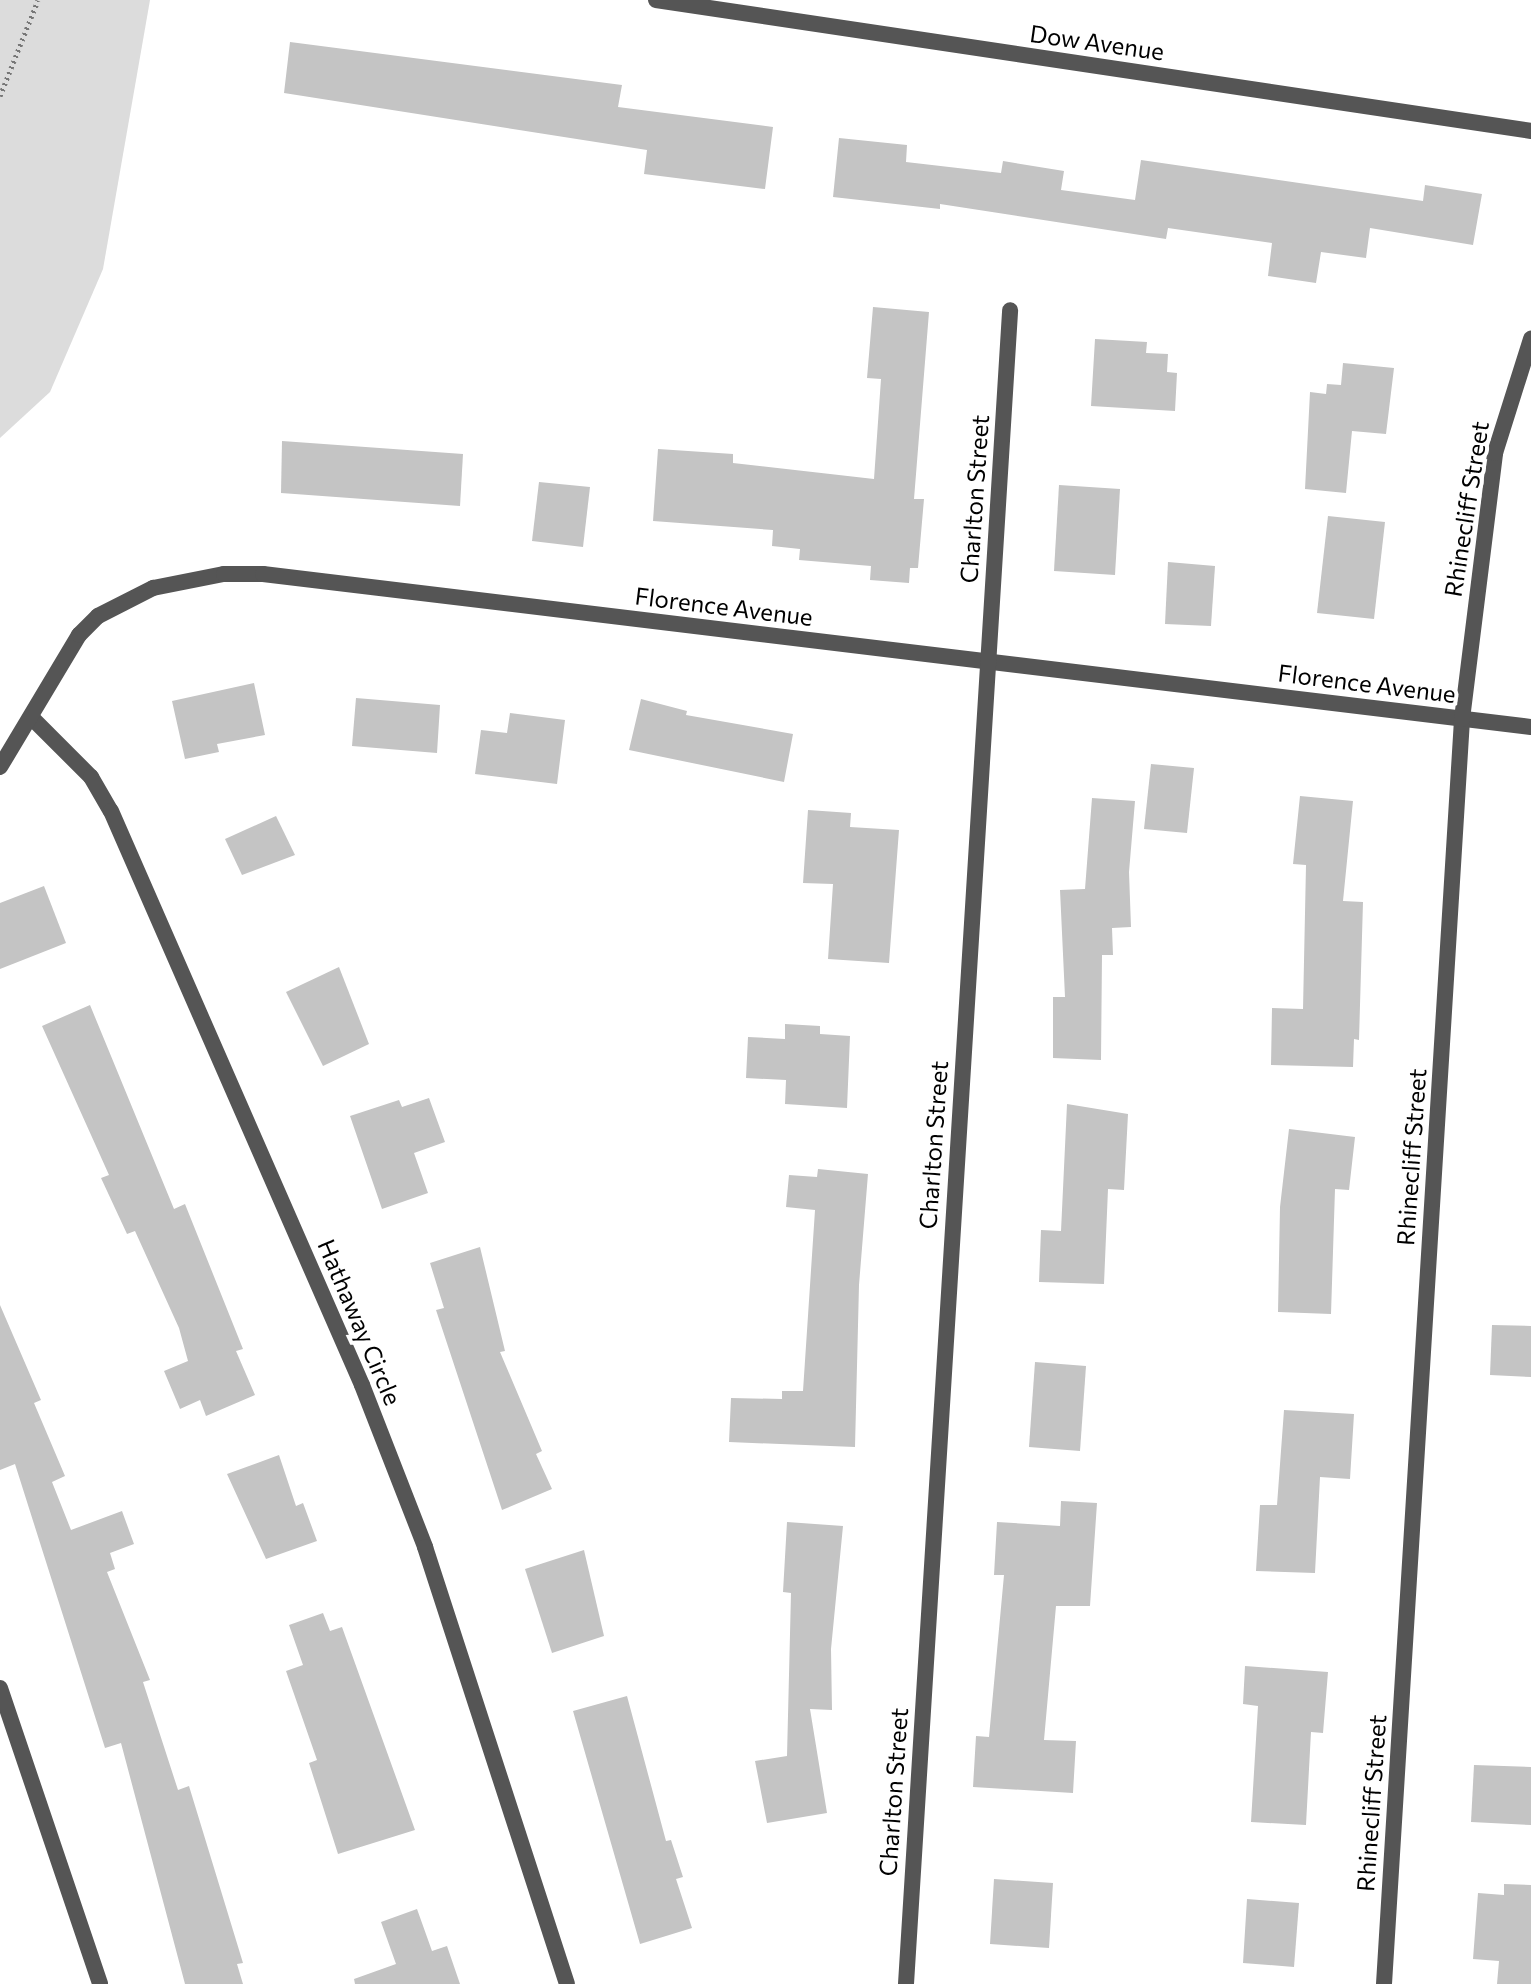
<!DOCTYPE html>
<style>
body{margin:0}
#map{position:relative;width:1531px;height:1984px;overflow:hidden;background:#fff;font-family:Commissioner,sans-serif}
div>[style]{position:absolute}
.green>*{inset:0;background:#dcdcdc}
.building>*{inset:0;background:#c4c4c4}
.path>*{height:5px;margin-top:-2.5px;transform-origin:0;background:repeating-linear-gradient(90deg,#777 0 2px,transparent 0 6px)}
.street>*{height:16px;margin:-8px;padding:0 8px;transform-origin:8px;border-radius:8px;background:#555}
span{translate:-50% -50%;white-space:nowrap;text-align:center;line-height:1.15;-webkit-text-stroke:8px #fff;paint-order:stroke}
.street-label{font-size:24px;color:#000}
</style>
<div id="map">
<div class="green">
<i style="clip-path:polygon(0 0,150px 0,103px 269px,50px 392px,0 438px)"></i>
</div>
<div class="building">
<i style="clip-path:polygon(290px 42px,622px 85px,618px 107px,773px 127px,765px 189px,644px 174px,647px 150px,284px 93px)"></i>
<i style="clip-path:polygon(839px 138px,907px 145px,906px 162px,1001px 173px,1003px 161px,1064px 171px,1061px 190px,1135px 200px,1141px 160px,1423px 201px,1425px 185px,1482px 194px,1473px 245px,1370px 228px,1366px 258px,1321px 252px,1316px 283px,1268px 276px,1272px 243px,1168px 228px,1166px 239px,940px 204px,940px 209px,833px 197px)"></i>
<i style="clip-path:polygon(873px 307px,929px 312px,914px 499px,924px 499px,918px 568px,910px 568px,909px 583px,870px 580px,871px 566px,799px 560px,800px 549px,772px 546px,773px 530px,653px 521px,658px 449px,733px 454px,733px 463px,874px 479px,881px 379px,867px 378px)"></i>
<i style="clip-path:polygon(1095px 339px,1147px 342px,1146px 353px,1168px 354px,1167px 372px,1177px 373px,1175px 411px,1091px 406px)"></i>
<i style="clip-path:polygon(1343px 363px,1394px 368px,1386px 434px,1352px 431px,1346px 493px,1305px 489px,1310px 392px,1326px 394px,1327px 384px,1341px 385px)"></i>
<i style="clip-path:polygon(282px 441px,463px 454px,460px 506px,281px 493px)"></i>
<i style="clip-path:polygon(539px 482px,590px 487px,583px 547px,532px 541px)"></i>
<i style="clip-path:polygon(1059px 485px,1120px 489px,1115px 575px,1054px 571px)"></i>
<i style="clip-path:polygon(1328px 516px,1385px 522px,1374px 619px,1317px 613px)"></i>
<i style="clip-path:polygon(1168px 562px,1215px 566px,1211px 626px,1165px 624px)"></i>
<i style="clip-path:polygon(254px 683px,265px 735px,217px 744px,219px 752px,185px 759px,172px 701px)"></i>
<i style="clip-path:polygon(356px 698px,440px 705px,437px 753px,352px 746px)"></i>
<i style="clip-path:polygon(641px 699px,687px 711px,686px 715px,793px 734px,784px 782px,629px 750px)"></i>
<i style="clip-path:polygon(510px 713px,565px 720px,557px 784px,475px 774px,481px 730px,507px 733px)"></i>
<i style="clip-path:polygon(1151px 764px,1194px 768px,1187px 833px,1144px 829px)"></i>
<i style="clip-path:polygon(1300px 796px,1353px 801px,1343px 901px,1363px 902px,1359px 1040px,1354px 1039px,1353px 1067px,1271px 1065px,1272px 1008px,1303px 1009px,1306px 865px,1293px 864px)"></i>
<i style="clip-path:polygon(1092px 798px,1135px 801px,1129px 872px,1131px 927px,1112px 928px,1113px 955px,1102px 955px,1101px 1060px,1053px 1058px,1053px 997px,1065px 997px,1060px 890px,1085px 889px)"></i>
<i style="clip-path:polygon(808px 810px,851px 813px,850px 827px,899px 830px,889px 963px,828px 959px,833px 884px,803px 883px)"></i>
<i style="clip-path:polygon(276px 816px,295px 855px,242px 875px,225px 839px)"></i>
<i style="clip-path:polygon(44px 886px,66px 943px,0 969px,0 903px)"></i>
<i style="clip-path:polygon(339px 967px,369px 1044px,323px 1066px,286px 992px)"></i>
<i style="clip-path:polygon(90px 1005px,174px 1209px,185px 1204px,243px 1349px,236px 1351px,255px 1395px,206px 1416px,200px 1400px,180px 1409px,164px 1371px,188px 1361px,179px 1328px,135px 1231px,127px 1234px,101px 1178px,109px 1175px,42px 1026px)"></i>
<i style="clip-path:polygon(785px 1024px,820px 1026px,820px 1034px,850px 1036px,847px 1108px,785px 1104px,786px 1080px,746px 1078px,748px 1037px,785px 1039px)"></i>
<i style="clip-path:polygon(429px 1098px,445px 1142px,414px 1153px,428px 1193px,382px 1209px,350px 1116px,399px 1100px,402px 1107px)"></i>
<i style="clip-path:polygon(1067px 1104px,1128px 1114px,1124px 1190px,1108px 1189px,1104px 1284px,1039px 1282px,1041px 1230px,1061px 1231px)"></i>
<i style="clip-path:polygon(1289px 1129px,1355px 1137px,1349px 1190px,1335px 1189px,1331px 1314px,1278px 1312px,1280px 1207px)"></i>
<i style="clip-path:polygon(818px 1169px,868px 1174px,859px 1285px,855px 1447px,729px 1442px,731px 1398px,782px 1399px,782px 1391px,803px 1391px,815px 1210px,786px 1207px,789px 1175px,817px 1177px)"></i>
<i style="clip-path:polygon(480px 1247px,505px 1351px,500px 1352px,542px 1451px,536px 1454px,552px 1489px,502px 1510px,436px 1310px,444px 1308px,430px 1263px)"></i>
<i style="clip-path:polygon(0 1305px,41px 1400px,34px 1403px,65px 1476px,52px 1482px,71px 1530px,122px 1511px,134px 1544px,110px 1553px,115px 1569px,107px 1572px,150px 1680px,143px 1682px,178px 1790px,189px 1786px,243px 1963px,237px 1964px,243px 1984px,185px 1984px,121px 1743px,105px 1748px,15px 1464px,0 1470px)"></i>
<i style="clip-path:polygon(1492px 1325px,1531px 1326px,1531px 1377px,1490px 1375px)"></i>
<i style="clip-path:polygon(1035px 1362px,1086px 1366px,1080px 1451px,1029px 1447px)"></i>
<i style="clip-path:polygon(1284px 1410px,1354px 1414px,1350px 1479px,1320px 1477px,1315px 1573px,1256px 1571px,1260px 1505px,1277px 1505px)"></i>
<i style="clip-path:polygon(279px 1455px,296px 1506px,303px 1503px,317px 1541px,266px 1559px,227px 1474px)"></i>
<i style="clip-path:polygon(1061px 1501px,1097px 1503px,1090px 1606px,1056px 1606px,1044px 1740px,1076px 1741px,1073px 1793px,973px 1787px,976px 1736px,989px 1737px,1004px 1575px,994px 1575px,997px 1522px,1060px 1526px)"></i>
<i style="clip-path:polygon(787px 1522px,843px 1526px,831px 1649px,832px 1710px,810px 1709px,827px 1813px,767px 1823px,755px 1761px,787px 1756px,791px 1593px,783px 1592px)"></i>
<i style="clip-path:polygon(584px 1550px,604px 1636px,552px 1653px,525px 1569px)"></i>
<i style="clip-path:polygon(323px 1613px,330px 1631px,342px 1627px,415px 1830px,338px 1854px,309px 1763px,317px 1760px,286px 1671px,303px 1665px,289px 1625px)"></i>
<i style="clip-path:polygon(1245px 1666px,1328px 1672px,1323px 1733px,1311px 1732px,1306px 1825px,1251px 1822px,1258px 1706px,1243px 1704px)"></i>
<i style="clip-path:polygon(627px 1696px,666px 1841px,671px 1840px,683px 1877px,676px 1879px,692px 1928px,640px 1944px,573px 1711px)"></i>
<i style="clip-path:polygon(1474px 1765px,1531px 1767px,1531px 1825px,1471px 1822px)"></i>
<i style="clip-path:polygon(994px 1879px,1053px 1883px,1049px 1948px,990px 1944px)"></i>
<i style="clip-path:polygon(1504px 1884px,1531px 1885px,1531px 1984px,1497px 1984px,1499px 1961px,1473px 1959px,1478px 1893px,1504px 1895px)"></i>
<i style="clip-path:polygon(1247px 1899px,1299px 1903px,1294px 1967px,1243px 1963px)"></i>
<i style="clip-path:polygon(417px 1909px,432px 1951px,447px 1946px,460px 1984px,355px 1984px,354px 1979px,396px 1964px,381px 1922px)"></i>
</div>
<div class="path">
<i style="left:0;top:96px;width:103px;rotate:-68.4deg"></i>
</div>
<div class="street">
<i style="left:656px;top:0;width:885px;rotate:8.51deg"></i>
<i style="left:31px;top:717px;width:85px;rotate:45deg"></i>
<i style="left:91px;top:777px;width:39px;rotate:60deg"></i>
<i style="left:111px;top:811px;width:626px;rotate:66.38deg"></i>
<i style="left:362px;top:1385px;width:174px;rotate:68.7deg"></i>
<i style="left:425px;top:1547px;width:459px;rotate:72deg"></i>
<i style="left:0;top:767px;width:154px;rotate:-59.1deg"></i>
<i style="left:79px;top:635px;width:27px;rotate:-45deg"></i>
<i style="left:98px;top:616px;width:62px;rotate:-27deg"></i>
<i style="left:153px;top:588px;width:72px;rotate:-11.2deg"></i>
<i style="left:224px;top:574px;width:39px"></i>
<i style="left:263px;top:574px;width:1277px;rotate:6.88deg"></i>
<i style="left:0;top:1688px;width:312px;rotate:71.3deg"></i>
<i style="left:906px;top:1984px;width:1677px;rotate:-86.44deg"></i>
<i style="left:1384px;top:1984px;width:1267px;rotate:-86.47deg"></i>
<i style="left:1462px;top:719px;width:268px;rotate:-82.9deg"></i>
<i style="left:1495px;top:453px;width:120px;rotate:-72.5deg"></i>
</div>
<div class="street-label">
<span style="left:1097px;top:42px;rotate:8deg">Dow Avenue</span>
<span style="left:974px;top:499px;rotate:-86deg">Charlton Street</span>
<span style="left:1466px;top:509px;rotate:-81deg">Rhinecliff Street</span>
<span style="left:724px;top:606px;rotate:7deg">Florence Avenue</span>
<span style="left:1367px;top:683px;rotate:7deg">Florence Avenue</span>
<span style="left:933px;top:1145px;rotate:-86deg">Charlton Street</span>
<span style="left:1411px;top:1157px;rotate:-86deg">Rhinecliff Street</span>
<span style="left:360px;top:1322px;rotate:67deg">Hathaway Circle</span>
<span style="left:893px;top:1792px;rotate:-86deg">Charlton Street</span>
<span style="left:1371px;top:1803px;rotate:-86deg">Rhinecliff Street</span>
</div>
</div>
